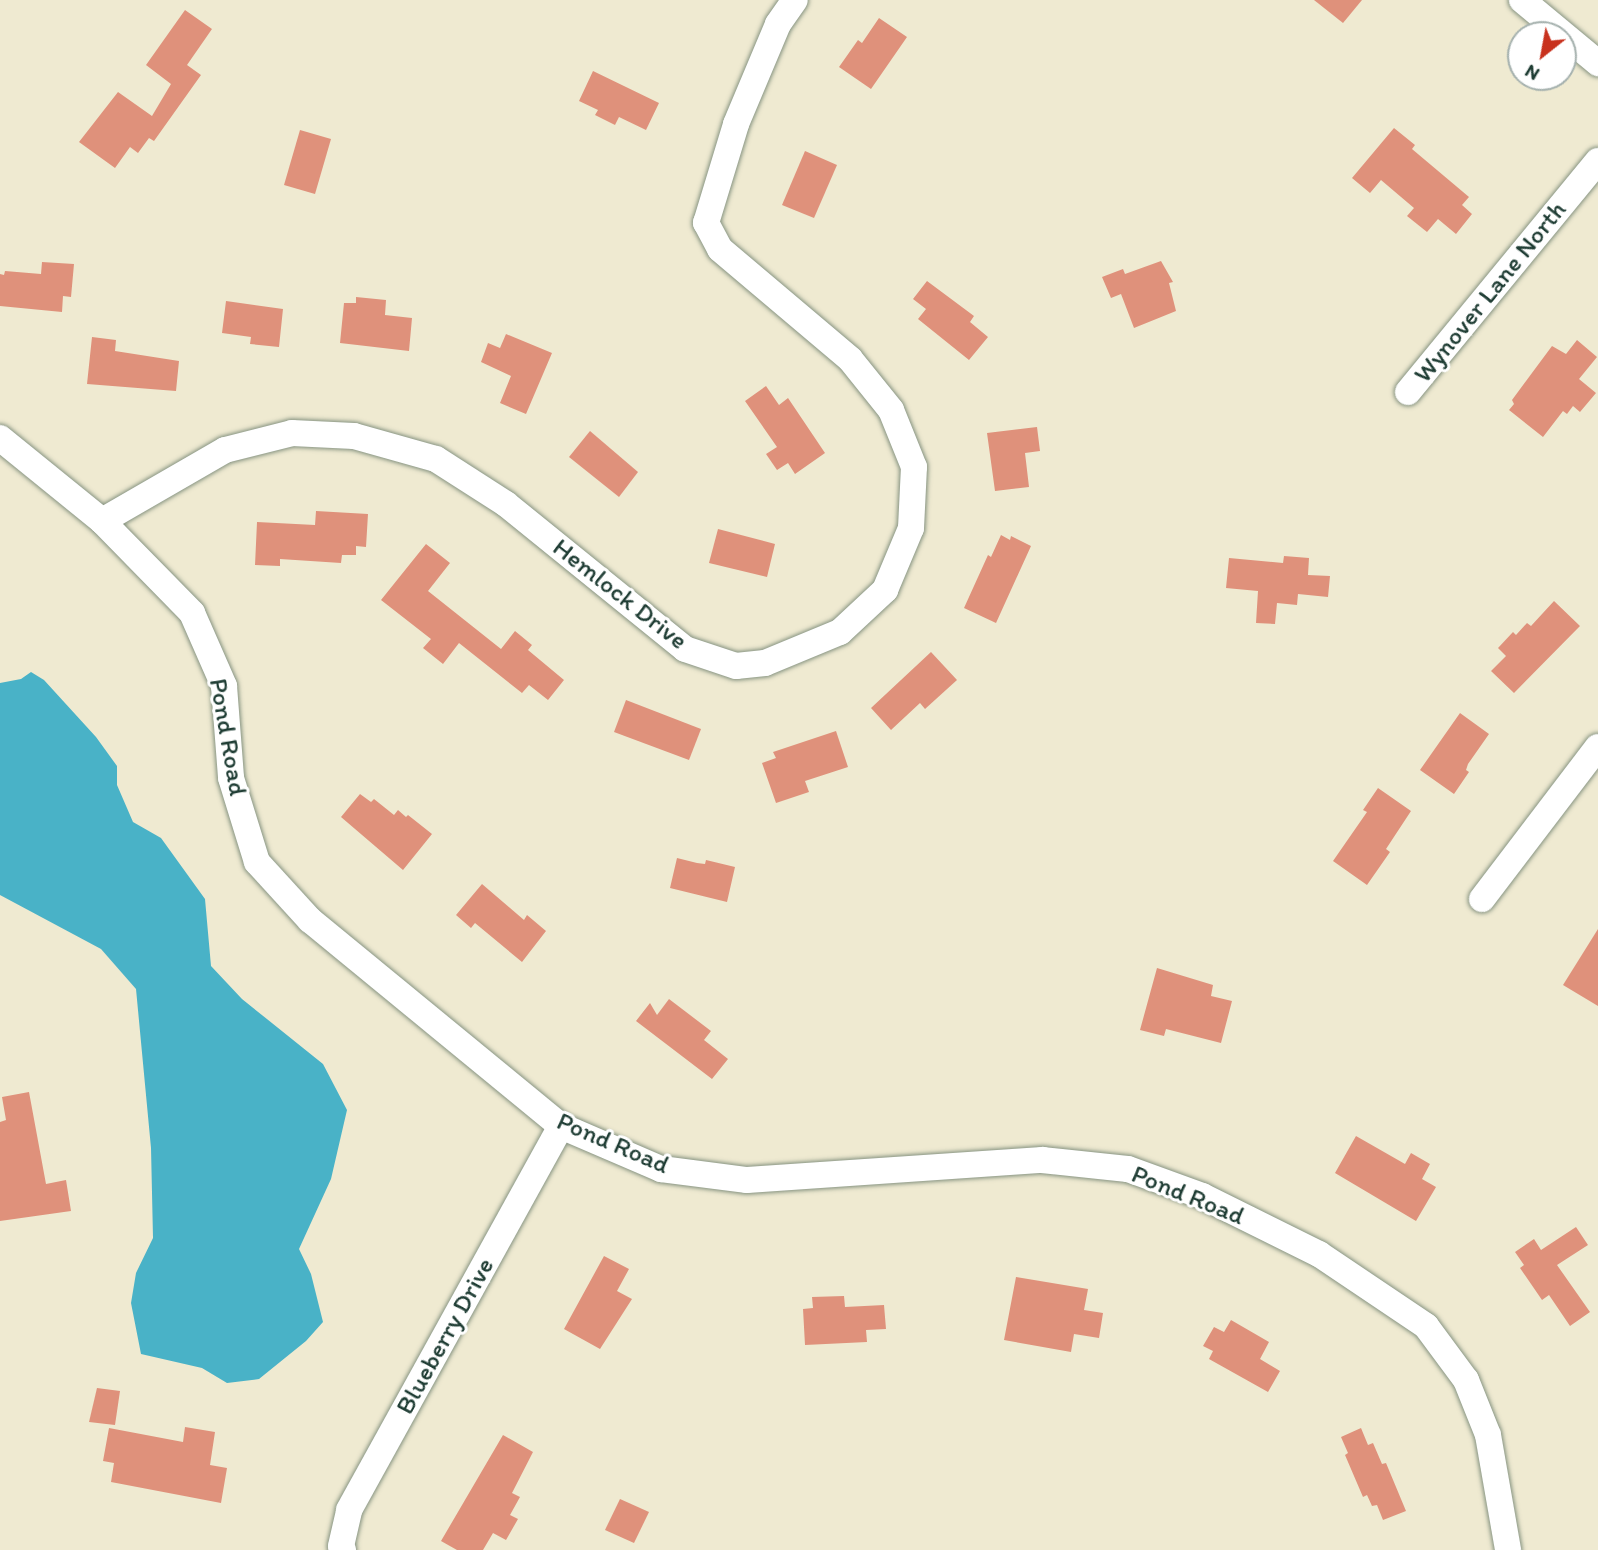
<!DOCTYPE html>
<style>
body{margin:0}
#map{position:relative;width:1598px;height:1550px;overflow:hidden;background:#efead1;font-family:Itim,sans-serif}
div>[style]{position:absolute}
.water>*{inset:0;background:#49b2c7}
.building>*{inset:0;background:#df917b}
.roads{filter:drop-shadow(0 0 2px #879482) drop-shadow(0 0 2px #879482)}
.street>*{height:26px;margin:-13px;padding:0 13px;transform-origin:13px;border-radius:13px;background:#fff}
span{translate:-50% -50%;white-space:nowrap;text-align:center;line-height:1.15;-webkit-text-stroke:6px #fff;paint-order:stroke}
.street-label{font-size:26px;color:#1f3d34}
.north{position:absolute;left:1507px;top:21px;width:70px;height:70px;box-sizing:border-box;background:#fff;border:2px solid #a5b1ae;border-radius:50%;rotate:211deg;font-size:19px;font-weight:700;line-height:28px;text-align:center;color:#1f3d34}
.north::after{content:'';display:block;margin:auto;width:24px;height:32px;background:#c8321e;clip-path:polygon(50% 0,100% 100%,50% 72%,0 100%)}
</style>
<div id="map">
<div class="water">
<i style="clip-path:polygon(31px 672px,44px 680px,96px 737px,117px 766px,117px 785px,133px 822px,161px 838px,205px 899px,211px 966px,242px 999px,323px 1064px,347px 1110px,331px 1179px,299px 1249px,311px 1274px,323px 1322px,306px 1341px,259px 1379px,227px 1383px,202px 1368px,141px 1354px,131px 1303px,136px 1273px,153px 1238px,151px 1148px,136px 989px,101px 949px,0 895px,0 683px,21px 679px)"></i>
</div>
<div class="building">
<i style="clip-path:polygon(1314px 0,1362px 0,1343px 23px)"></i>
<i style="clip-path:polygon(185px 10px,212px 29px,187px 65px,201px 75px,154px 141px,149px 138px,138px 153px,130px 147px,115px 168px,79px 142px,118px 92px,152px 116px,171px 84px,146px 65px)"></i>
<i style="clip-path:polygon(879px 18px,907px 37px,871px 89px,839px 67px,858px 40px,862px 43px)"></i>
<i style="clip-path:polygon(593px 71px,659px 103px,646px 130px,619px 117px,615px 125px,595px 115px,598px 110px,579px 101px)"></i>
<i style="clip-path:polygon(1394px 128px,1415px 145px,1412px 149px,1469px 197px,1462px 205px,1472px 214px,1456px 234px,1438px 219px,1427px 232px,1407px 216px,1414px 208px,1381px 180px,1370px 193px,1352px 178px)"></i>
<i style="clip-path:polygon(300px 130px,331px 139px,315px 194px,284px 185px)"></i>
<i style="clip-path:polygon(805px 151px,837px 165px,814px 218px,782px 205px)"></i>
<i style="clip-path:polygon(1161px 261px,1173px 282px,1169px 283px,1176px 311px,1134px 328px,1121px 294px,1111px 298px,1102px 277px,1123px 269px,1125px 274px)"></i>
<i style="clip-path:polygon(42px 262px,74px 264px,71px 297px,63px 296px,62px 312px,0 306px,0 274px,4px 275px,5px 271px,41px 274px)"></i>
<i style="clip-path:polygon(927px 281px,974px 316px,970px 322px,988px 337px,969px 360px,918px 319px,926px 309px,913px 299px)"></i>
<i style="clip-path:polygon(356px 297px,386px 300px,385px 315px,412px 318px,409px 351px,340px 343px,344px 303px,356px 303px)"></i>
<i style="clip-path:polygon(226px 301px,283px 309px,279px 347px,250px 344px,251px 337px,222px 333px)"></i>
<i style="clip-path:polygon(506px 334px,552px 353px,526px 414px,500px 403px,511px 376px,481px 362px,488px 343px,500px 348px)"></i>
<i style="clip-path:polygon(92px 337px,116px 340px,115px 351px,179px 361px,176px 391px,87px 384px)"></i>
<i style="clip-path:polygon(1577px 340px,1597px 357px,1579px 379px,1596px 393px,1580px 412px,1573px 406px,1567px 414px,1563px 411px,1543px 437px,1509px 410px,1514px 404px,1512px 400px,1552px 346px,1566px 354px)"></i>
<i style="clip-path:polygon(766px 386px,779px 405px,788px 398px,825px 453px,795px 474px,788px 463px,777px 470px,766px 454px,777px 447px,745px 401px)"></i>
<i style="clip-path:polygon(1037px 427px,1040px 451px,1025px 453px,1029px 487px,995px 491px,987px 433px)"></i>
<i style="clip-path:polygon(590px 431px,638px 472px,619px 497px,569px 457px)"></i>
<i style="clip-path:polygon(316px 511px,368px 514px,366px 547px,356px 546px,356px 555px,342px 555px,341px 563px,280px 559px,280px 566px,255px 565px,257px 522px,315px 525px)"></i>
<i style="clip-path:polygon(718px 529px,775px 544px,767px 577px,709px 563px)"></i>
<i style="clip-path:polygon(1001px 535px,1010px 540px,1011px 536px,1031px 546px,996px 623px,964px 608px,988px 555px,991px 557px)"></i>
<i style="clip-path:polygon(426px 544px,450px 563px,428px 591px,501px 649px,515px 631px,532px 645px,528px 650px,564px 680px,548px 700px,529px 685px,522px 693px,459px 643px,443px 664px,423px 648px,431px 639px,381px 600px)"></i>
<i style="clip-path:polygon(1284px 556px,1309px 558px,1308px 575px,1330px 576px,1328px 597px,1298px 594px,1297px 605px,1277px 603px,1275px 624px,1256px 623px,1258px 591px,1226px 588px,1229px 558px,1283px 563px)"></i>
<i style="clip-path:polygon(1554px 601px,1580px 626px,1514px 693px,1491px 671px,1506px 656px,1498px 648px,1513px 632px,1516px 635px,1527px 623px,1531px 626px)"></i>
<i style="clip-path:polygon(931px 652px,957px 680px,925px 709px,920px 703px,891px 730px,871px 708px)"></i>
<i style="clip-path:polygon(626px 700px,701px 729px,689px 760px,614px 732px)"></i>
<i style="clip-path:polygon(1460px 713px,1489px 734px,1468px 764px,1466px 770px,1469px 772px,1454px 794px,1420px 770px)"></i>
<i style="clip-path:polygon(836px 731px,848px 767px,805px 781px,809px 792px,776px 803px,762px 763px,776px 758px,773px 752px)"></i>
<i style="clip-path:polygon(1378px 788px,1411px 811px,1386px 849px,1390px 852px,1367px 885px,1333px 861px,1367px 812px,1363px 810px)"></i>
<i style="clip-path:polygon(360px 794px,371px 802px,374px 799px,394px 815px,398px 810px,406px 817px,408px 815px,432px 834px,403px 870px,341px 817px)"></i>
<i style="clip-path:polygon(677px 858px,697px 863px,705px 864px,706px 860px,735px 867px,727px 902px,670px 888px)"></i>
<i style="clip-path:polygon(482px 884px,524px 920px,527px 915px,546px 931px,522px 962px,475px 923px,471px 928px,456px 915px)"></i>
<i style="clip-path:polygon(1598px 929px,1598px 1006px,1563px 985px)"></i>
<i style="clip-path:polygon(1157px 968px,1213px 985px,1211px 996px,1232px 1001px,1221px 1043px,1166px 1029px,1164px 1036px,1140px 1030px)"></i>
<i style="clip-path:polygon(669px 999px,711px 1031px,704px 1040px,728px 1059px,712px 1079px,636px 1021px,650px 1003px,657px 1015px)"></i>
<i style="clip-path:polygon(29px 1092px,46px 1184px,66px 1180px,71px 1211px,0 1221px,0 1122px,6px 1120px,2px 1097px)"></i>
<i style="clip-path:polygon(1356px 1136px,1405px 1164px,1411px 1153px,1430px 1164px,1422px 1179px,1436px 1187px,1416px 1221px,1335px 1173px)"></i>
<i style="clip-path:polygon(1576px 1227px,1588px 1245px,1557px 1265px,1590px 1312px,1570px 1326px,1549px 1295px,1542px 1300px,1520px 1268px,1524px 1265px,1515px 1252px,1534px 1239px,1541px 1250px)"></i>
<i style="clip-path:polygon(604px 1256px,629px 1269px,617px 1291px,632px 1299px,600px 1349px,564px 1329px)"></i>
<i style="clip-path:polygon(1016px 1277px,1088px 1289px,1084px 1310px,1103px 1313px,1099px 1338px,1074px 1334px,1071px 1352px,1004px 1340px)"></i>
<i style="clip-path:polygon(844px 1296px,845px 1307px,884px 1305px,886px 1329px,866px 1330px,867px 1342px,805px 1345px,803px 1309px,813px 1308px,812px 1297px)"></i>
<i style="clip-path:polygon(1231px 1320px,1269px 1342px,1260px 1359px,1280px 1371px,1268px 1392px,1209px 1359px,1213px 1351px,1203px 1346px,1214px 1327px,1224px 1332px)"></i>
<i style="clip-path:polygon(97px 1388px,120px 1391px,115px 1425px,89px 1422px)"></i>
<i style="clip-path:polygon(185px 1427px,215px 1432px,210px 1465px,227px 1468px,221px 1503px,111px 1482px,114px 1463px,103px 1461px,109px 1428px,183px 1442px)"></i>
<i style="clip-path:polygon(1361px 1428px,1368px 1445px,1373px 1443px,1382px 1464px,1386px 1463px,1406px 1511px,1383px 1520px,1377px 1505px,1372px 1506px,1367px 1495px,1363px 1497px,1345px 1455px,1348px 1453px,1341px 1437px)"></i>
<i style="clip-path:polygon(503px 1435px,533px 1452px,512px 1493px,520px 1497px,510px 1515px,518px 1519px,506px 1540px,493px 1533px,483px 1550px,457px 1550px,441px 1541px)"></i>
<i style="clip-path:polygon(620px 1499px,649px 1512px,634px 1543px,605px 1530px)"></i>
</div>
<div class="roads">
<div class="street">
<i style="left:1522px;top:0;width:99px;rotate:39.7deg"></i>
<i style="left:1408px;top:392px;width:299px;rotate:-50.6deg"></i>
<i style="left:0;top:438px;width:132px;rotate:39.1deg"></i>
<i style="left:102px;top:521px;width:129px;rotate:45.6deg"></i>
<i style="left:192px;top:613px;width:80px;rotate:66.3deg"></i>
<i style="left:224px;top:686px;width:92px;rotate:85.6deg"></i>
<i style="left:231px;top:778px;width:88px;rotate:72.8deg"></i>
<i style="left:257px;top:862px;width:79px;rotate:47.6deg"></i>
<i style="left:310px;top:920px;width:325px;rotate:39.4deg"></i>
<i style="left:561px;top:1126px;width:109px;rotate:23.3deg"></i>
<i style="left:661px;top:1169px;width:87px;rotate:7.3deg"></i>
<i style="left:747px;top:1180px;width:296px;rotate:-3.9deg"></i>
<i style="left:1042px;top:1160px;width:86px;rotate:6deg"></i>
<i style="left:1128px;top:1169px;width:79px;rotate:20deg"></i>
<i style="left:1202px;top:1196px;width:131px;rotate:26.4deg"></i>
<i style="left:1319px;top:1254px;width:129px;rotate:33.9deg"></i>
<i style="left:1426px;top:1326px;width:67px;rotate:53.5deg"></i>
<i style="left:1466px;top:1380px;width:59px;rotate:68.2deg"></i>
<i style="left:1488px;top:1435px;width:117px;rotate:80.1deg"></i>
<i style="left:102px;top:521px;width:142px;rotate:-30deg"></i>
<i style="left:225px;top:450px;width:69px;rotate:-14.2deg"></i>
<i style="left:292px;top:433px;width:62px;rotate:2.8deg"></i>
<i style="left:354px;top:436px;width:85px;rotate:15.7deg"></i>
<i style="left:436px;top:459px;width:83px;rotate:32.7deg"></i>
<i style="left:506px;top:504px;width:230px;rotate:39deg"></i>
<i style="left:685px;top:649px;width:54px;rotate:18.4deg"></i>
<i style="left:736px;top:666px;width:29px;rotate:-6deg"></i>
<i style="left:765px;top:663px;width:81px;rotate:-22.5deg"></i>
<i style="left:840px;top:632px;width:62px;rotate:-43deg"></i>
<i style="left:885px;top:590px;width:67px;rotate:-67.2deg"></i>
<i style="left:911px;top:528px;width:61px;rotate:-87.2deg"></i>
<i style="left:914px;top:467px;width:61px;rotate:-112deg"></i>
<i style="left:891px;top:410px;width:65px;rotate:-128.8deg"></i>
<i style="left:850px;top:359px;width:170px;rotate:-139.8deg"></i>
<i style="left:720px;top:249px;width:30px;rotate:-118deg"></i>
<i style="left:706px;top:223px;width:103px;rotate:-73.1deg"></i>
<i style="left:736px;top:124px;width:108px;rotate:-67.2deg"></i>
<i style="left:778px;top:24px;width:29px;rotate:-55deg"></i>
<i style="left:1482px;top:899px;width:191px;rotate:-52.7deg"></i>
<i style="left:343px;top:1550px;width:4px;rotate:-117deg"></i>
<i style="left:341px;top:1546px;width:37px;rotate:-77deg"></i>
<i style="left:349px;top:1510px;width:439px;rotate:-61.1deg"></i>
</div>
</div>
<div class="street-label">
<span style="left:1490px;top:292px;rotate:-51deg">Wynover Lane North</span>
<span style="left:620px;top:594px;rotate:38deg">Hemlock Drive</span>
<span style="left:228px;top:737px;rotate:80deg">Pond Road</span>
<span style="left:613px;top:1143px;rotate:23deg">Pond Road</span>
<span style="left:1188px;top:1195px;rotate:22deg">Pond Road</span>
<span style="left:445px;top:1336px;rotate:-61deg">Blueberry Drive</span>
</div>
<div class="north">N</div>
</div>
